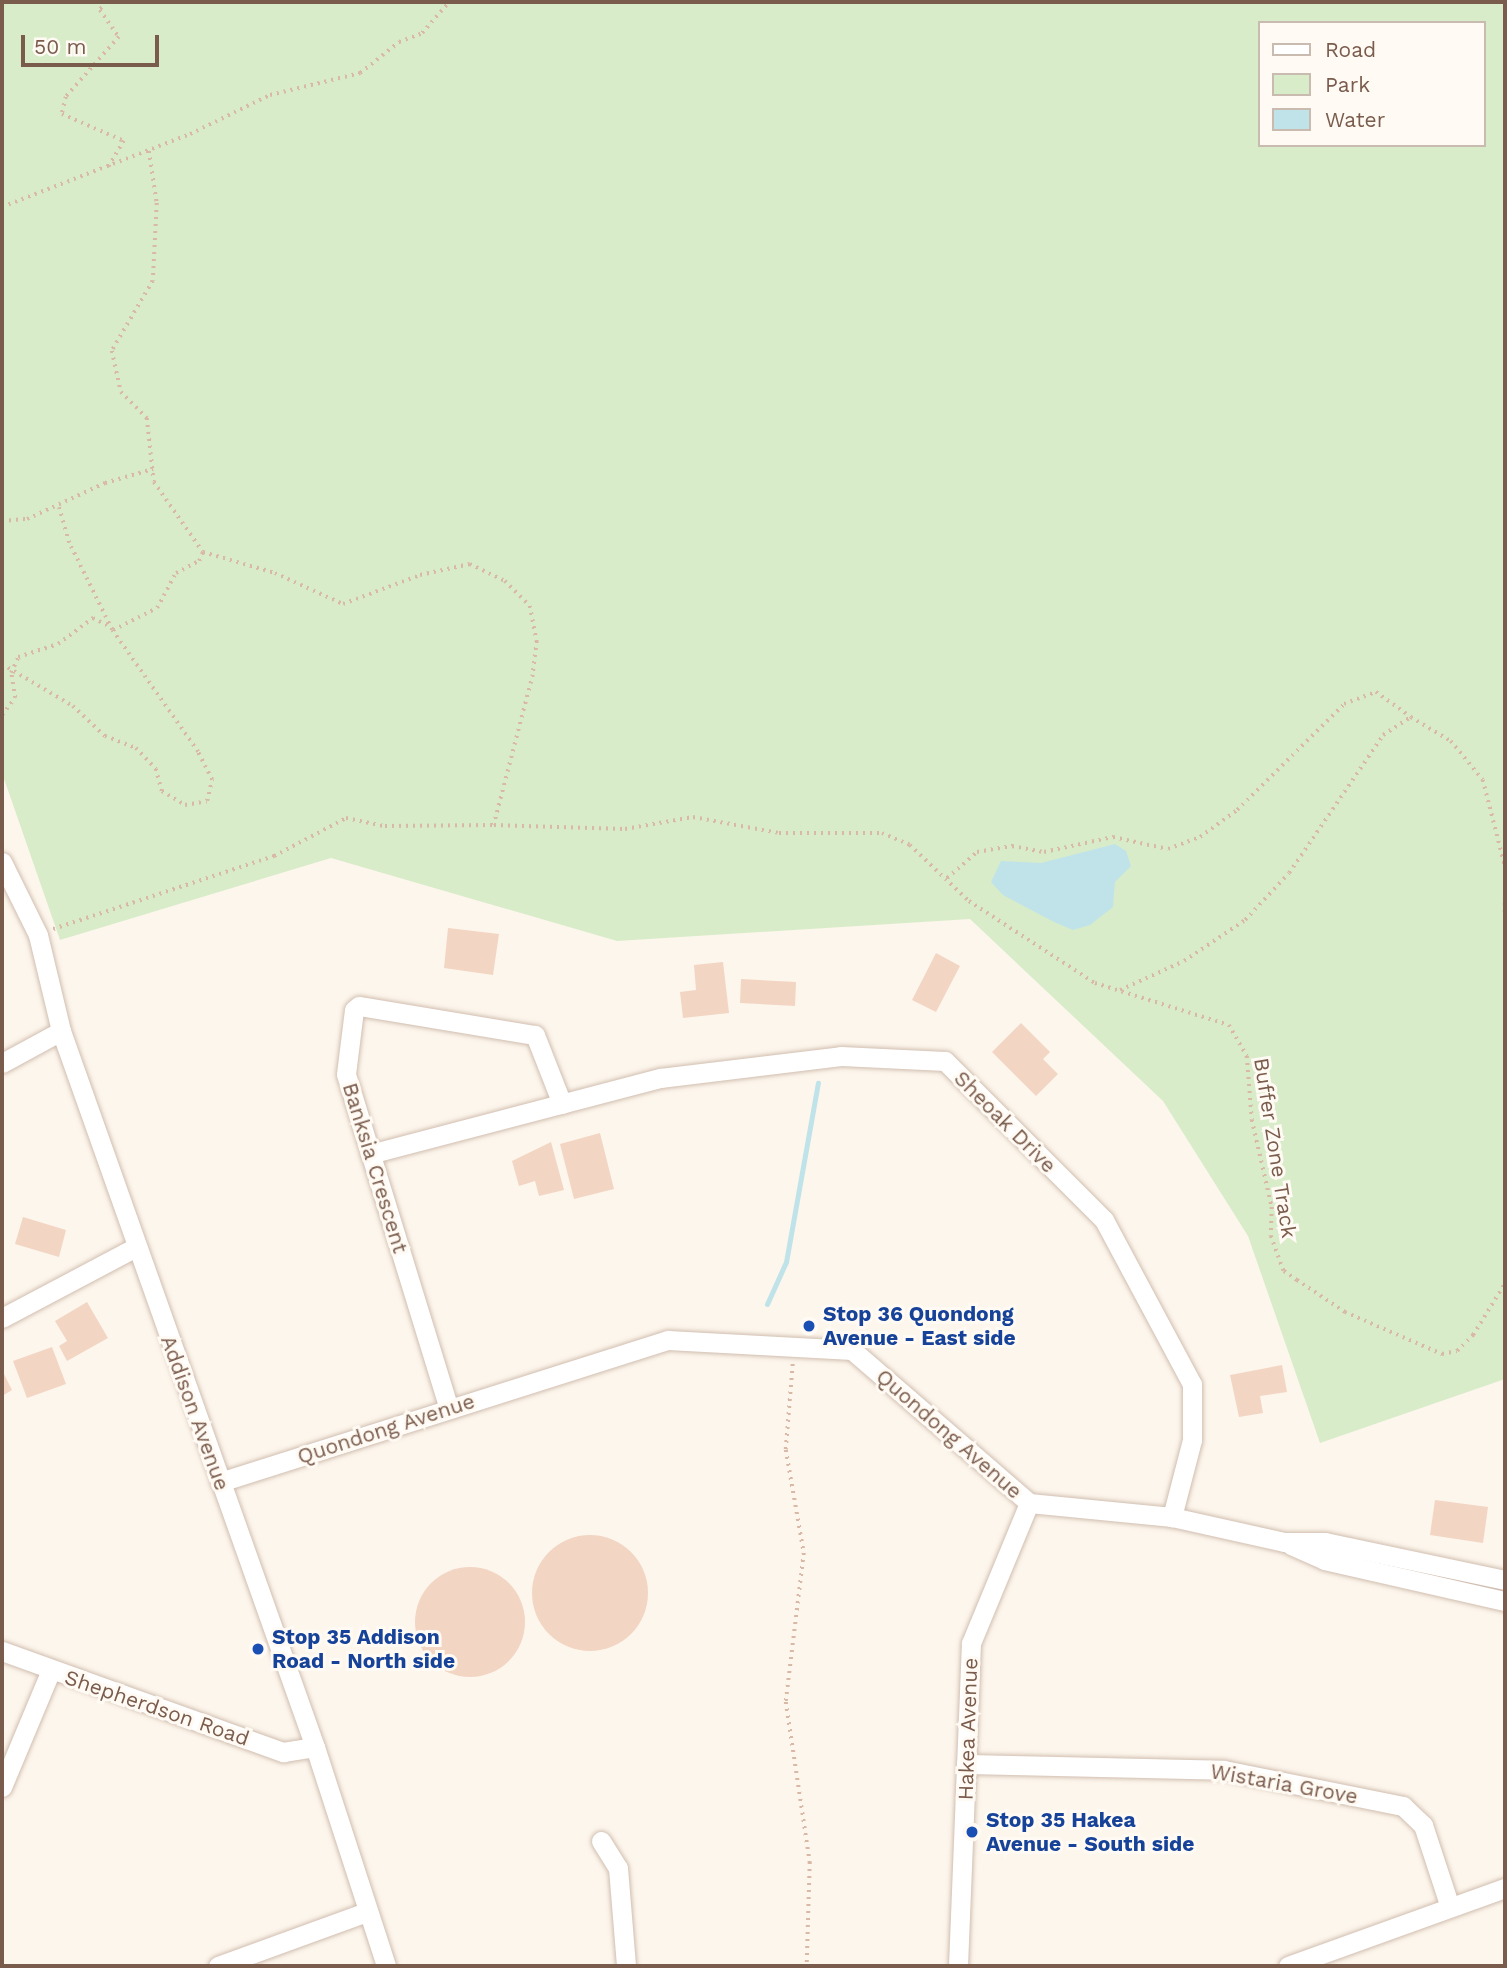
<!DOCTYPE html>
<style>
body{margin:0}
#map{position:relative;width:1507px;height:1968px;overflow:hidden;background:#fdf6ec;font-family:"Work Sans",sans-serif}
div>[style]{position:absolute}
.green>*{inset:0;background:#d8ecc9}
.water>*{inset:0;background:#bfe3e8}
.stream>*{height:5px;margin:-2.5px;padding:0 2.5px;transform-origin:2.5px;border-radius:2.5px;background:#bfe3e8}
.building>*{inset:0;background:#f3d5c3}
.round{border-radius:50%}
.path>*{height:3.5px;margin-top:-1.75px;transform-origin:0;background:repeating-linear-gradient(90deg,#d9b8a5 0 2px,transparent 0 7px)}
.roads{filter:drop-shadow(0 0 2px #d1beb0) drop-shadow(0 0 2px #d1beb0)}
.minor>*{height:19px;margin:-9.5px;padding:0 9.5px;transform-origin:9.5px;border-radius:9.5px;background:#fff}
.dots>*{width:19px;height:19px;translate:-50% -50%;box-sizing:border-box;border:4px solid #fffaf3;border-radius:50%}
span{translate:-50% -50%;white-space:nowrap;text-align:center;line-height:1.15;-webkit-text-stroke:6px #fffaf3;paint-order:stroke}
.street-label{font-size:21px;color:#7a5c4d}
.transit-label{font-size:21px;color:#164399;font-weight:700}
.left{translate:0 -50%;text-align:left}
.frame{position:absolute;inset:0;border:4px solid #7a5c4d;pointer-events:none}
.legend{position:absolute;left:1258px;top:21px;width:228px;height:126px;box-sizing:border-box;background:#fffaf3;border:2px solid #cabbb1;margin:0;padding:9px 12px;list-style:none;font-size:21px;color:#7a5c4d}
.legend li{display:flex;align-items:center;gap:14px;height:35px}
.legend b{width:35px;border:2px solid #cabbb1}
.scale{position:absolute;left:21px;top:35px;width:138px;height:32px;box-sizing:border-box;border:4px solid #7a5c4d;border-top:0;padding-left:9px;font-size:21px;line-height:24px;white-space:nowrap;color:#7a5c4d;-webkit-text-stroke:5px #fffaf3;paint-order:stroke}
</style>
<div id="map">
<div class="green">
<i style="clip-path:polygon(evenodd,2px 2px,1505px 2px,1505px 1379px,1320px 1443px,1248px 1236px,1163px 1101px,970px 919px,617px 941px,331px 858px,60px 940px,2px 773px,2px 2px,1260px 23px,1484px 23px,1484px 145px,1260px 145px,1260px 23px)"></i>
</div>
<div class="water">
<i style="clip-path:polygon(1115px 844px,1126px 851px,1131px 866px,1115px 882px,1113px 907px,1090px 925px,1073px 930px,1054px 922px,1003px 895px,991px 882px,1001px 861px,1041px 863px)"></i>
</div>
<div class="stream">
<i style="left:767px;top:1304px;width:46px;rotate:-65.7deg"></i>
<i style="left:786px;top:1262px;width:182px;rotate:-79.9deg"></i>
</div>
<div class="building">
<i style="clip-path:polygon(448px 928px,499px 934px,493px 975px,444px 968px)"></i>
<i style="clip-path:polygon(936px 953px,960px 966px,936px 1012px,912px 1000px)"></i>
<i style="clip-path:polygon(723px 962px,729px 1013px,683px 1018px,680px 992px,696px 990px,694px 965px)"></i>
<i style="clip-path:polygon(741px 979px,796px 982px,795px 1006px,740px 1003px)"></i>
<i style="clip-path:polygon(1021px 1023px,1050px 1052px,1043px 1059px,1058px 1074px,1036px 1096px,992px 1052px)"></i>
<i style="clip-path:polygon(600px 1133px,614px 1189px,574px 1199px,560px 1144px)"></i>
<i style="clip-path:polygon(551px 1142px,564px 1190px,539px 1196px,535px 1181px,519px 1186px,512px 1161px)"></i>
<i style="clip-path:polygon(23px 1217px,66px 1230px,59px 1257px,15px 1244px)"></i>
<i style="clip-path:polygon(87px 1302px,108px 1338px,67px 1361px,59px 1346px,67px 1341px,55px 1321px)"></i>
<i style="clip-path:polygon(52px 1347px,66px 1384px,27px 1398px,13px 1361px)"></i>
<i style="clip-path:polygon(1282px 1365px,1287px 1392px,1260px 1396px,1263px 1413px,1239px 1417px,1230px 1375px)"></i>
<i style="clip-path:polygon(2px 1370px,12px 1390px,2px 1396px)"></i>
<i style="clip-path:polygon(1435px 1500px,1488px 1507px,1483px 1543px,1430px 1535px)"></i>
<i class="round" style="left:532px;top:1535px;width:116px;height:116px"></i>
<i class="round" style="left:415px;top:1567px;width:110px;height:110px"></i>
</div>
<div class="path">
<i style="left:106px;top:2px;width:10px;rotate:127deg"></i>
<i style="left:100px;top:10px;width:33px;rotate:55deg"></i>
<i style="left:119px;top:37px;width:80px;rotate:131.5deg"></i>
<i style="left:66px;top:97px;width:17px;rotate:103deg"></i>
<i style="left:62px;top:114px;width:68px;rotate:23.5deg"></i>
<i style="left:124px;top:141px;width:31px;rotate:121deg"></i>
<i style="left:149px;top:151px;width:53px;rotate:81.3deg"></i>
<i style="left:157px;top:203px;width:78px;rotate:92.9deg"></i>
<i style="left:153px;top:281px;width:81px;rotate:120.4deg"></i>
<i style="left:112px;top:351px;width:42px;rotate:77.6deg"></i>
<i style="left:121px;top:392px;width:37px;rotate:45deg"></i>
<i style="left:147px;top:418px;width:64px;rotate:83.8deg"></i>
<i style="left:154px;top:482px;width:85px;rotate:55deg"></i>
<i style="left:203px;top:552px;width:75px;rotate:16.3deg"></i>
<i style="left:275px;top:573px;width:75px;rotate:24.5deg"></i>
<i style="left:343px;top:604px;width:82px;rotate:-20.6deg"></i>
<i style="left:420px;top:575px;width:51px;rotate:-12.4deg"></i>
<i style="left:470px;top:564px;width:39px;rotate:26deg"></i>
<i style="left:505px;top:581px;width:35px;rotate:45deg"></i>
<i style="left:530px;top:606px;width:36px;rotate:79deg"></i>
<i style="left:537px;top:641px;width:34px;rotate:97deg"></i>
<i style="left:533px;top:675px;width:155px;rotate:104.6deg"></i>
<i style="left:494px;top:825px;width:131px;rotate:1.7deg"></i>
<i style="left:625px;top:829px;width:69px;rotate:-10deg"></i>
<i style="left:693px;top:817px;width:87px;rotate:10.5deg"></i>
<i style="left:779px;top:833px;width:103px"></i>
<i style="left:882px;top:833px;width:30px;rotate:23deg"></i>
<i style="left:910px;top:845px;width:81px;rotate:43.5deg"></i>
<i style="left:969px;top:901px;width:150px;rotate:33.1deg"></i>
<i style="left:1095px;top:983px;width:140px;rotate:17.4deg"></i>
<i style="left:1229px;top:1025px;width:36px;rotate:60deg"></i>
<i style="left:1247px;top:1056px;width:64px;rotate:85.5deg"></i>
<i style="left:1252px;top:1120px;width:89px;rotate:77.1deg"></i>
<i style="left:1272px;top:1207px;width:29px;rotate:92deg"></i>
<i style="left:1271px;top:1236px;width:37px;rotate:70deg"></i>
<i style="left:1284px;top:1271px;width:16px;rotate:35deg"></i>
<i style="left:1297px;top:1280px;width:58px;rotate:33.7deg"></i>
<i style="left:1345px;top:1312px;width:106px;rotate:23.4deg"></i>
<i style="left:1442px;top:1354px;width:15px;rotate:-11deg"></i>
<i style="left:1457px;top:1351px;width:23px;rotate:-45deg"></i>
<i style="left:1473px;top:1335px;width:61px;rotate:-58.4deg"></i>
<i style="left:2px;top:207px;width:202px;rotate:-21.2deg"></i>
<i style="left:190px;top:134px;width:89px;rotate:-26deg"></i>
<i style="left:270px;top:95px;width:93px;rotate:-13.7deg"></i>
<i style="left:360px;top:73px;width:50px;rotate:-38.5deg"></i>
<i style="left:399px;top:42px;width:25px;rotate:-21deg"></i>
<i style="left:422px;top:33px;width:41px;rotate:-48.9deg"></i>
<i style="left:2px;top:521px;width:25px;rotate:-5deg"></i>
<i style="left:27px;top:519px;width:86px;rotate:-24.8deg"></i>
<i style="left:105px;top:483px;width:50px;rotate:-16.3deg"></i>
<i style="left:113px;top:630px;width:49px;rotate:-26.6deg"></i>
<i style="left:157px;top:608px;width:40px;rotate:-62deg"></i>
<i style="left:176px;top:573px;width:26px;rotate:-28deg"></i>
<i style="left:199px;top:561px;width:10px;rotate:-66deg"></i>
<i style="left:2px;top:664px;width:82px;rotate:30.6deg"></i>
<i style="left:73px;top:706px;width:44px;rotate:43.2deg"></i>
<i style="left:105px;top:736px;width:33px;rotate:21deg"></i>
<i style="left:136px;top:748px;width:29px;rotate:46deg"></i>
<i style="left:156px;top:769px;width:23px;rotate:75deg"></i>
<i style="left:162px;top:791px;width:27px;rotate:31deg"></i>
<i style="left:185px;top:805px;width:22px;rotate:-10deg"></i>
<i style="left:207px;top:801px;width:22px;rotate:-77deg"></i>
<i style="left:212px;top:780px;width:31px;rotate:-117deg"></i>
<i style="left:198px;top:752px;width:149px;rotate:-125.2deg"></i>
<i style="left:112px;top:630px;width:97px;rotate:-116.3deg"></i>
<i style="left:69px;top:543px;width:37px;rotate:-106deg"></i>
<i style="left:2px;top:715px;width:21px;rotate:-53deg"></i>
<i style="left:15px;top:698px;width:25px;rotate:-99deg"></i>
<i style="left:11px;top:673px;width:17px;rotate:-66deg"></i>
<i style="left:18px;top:657px;width:42px;rotate:-18deg"></i>
<i style="left:58px;top:644px;width:44px;rotate:-36.6deg"></i>
<i style="left:93px;top:618px;width:16px;rotate:27deg"></i>
<i style="left:947px;top:878px;width:40px;rotate:-41deg"></i>
<i style="left:977px;top:852px;width:36px;rotate:-10deg"></i>
<i style="left:1012px;top:846px;width:33px;rotate:11deg"></i>
<i style="left:1044px;top:852px;width:71px;rotate:-12.3deg"></i>
<i style="left:1113px;top:837px;width:56px;rotate:12.3deg"></i>
<i style="left:1168px;top:849px;width:34px;rotate:-21deg"></i>
<i style="left:1200px;top:837px;width:46px;rotate:-36.1deg"></i>
<i style="left:1237px;top:810px;width:151px;rotate:-44.7deg"></i>
<i style="left:1344px;top:704px;width:34px;rotate:-21deg"></i>
<i style="left:1376px;top:692px;width:43px;rotate:35.5deg"></i>
<i style="left:1505px;top:903px;width:13px;rotate:90deg"></i>
<i style="left:53px;top:929px;width:233px;rotate:-18.3deg"></i>
<i style="left:274px;top:856px;width:81px;rotate:-27.8deg"></i>
<i style="left:346px;top:818px;width:40px;rotate:12deg"></i>
<i style="left:385px;top:826px;width:109px;rotate:-0.5deg"></i>
<i style="left:1120px;top:990px;width:70px;rotate:-24.4deg"></i>
<i style="left:1184px;top:961px;width:73px;rotate:-33.9deg"></i>
<i style="left:1245px;top:920px;width:64px;rotate:-46.9deg"></i>
<i style="left:1289px;top:873px;width:167px;rotate:-55.7deg"></i>
<i style="left:1383px;top:735px;width:33px;rotate:-33deg"></i>
<i style="left:1411px;top:717px;width:47px;rotate:31deg"></i>
<i style="left:1451px;top:741px;width:50px;rotate:50.6deg"></i>
<i style="left:1483px;top:780px;width:89px;rotate:75.7deg"></i>
<i style="left:793px;top:1364px;width:86px;rotate:94.7deg"></i>
<i style="left:786px;top:1450px;width:105px;rotate:80.1deg"></i>
<i style="left:804px;top:1553px;width:150px;rotate:96.9deg"></i>
<i style="left:786px;top:1702px;width:162px;rotate:81.5deg"></i>
<i style="left:810px;top:1862px;width:104px;rotate:91.7deg"></i>
</div>
<div class="roads">
<div class="minor">
<i style="left:2px;top:862px;width:81px;rotate:63.7deg"></i>
<i style="left:38px;top:935px;width:99px;rotate:76.5deg"></i>
<i style="left:61px;top:1031px;width:760px;rotate:70.47deg"></i>
<i style="left:315px;top:1747px;width:230px;rotate:72deg"></i>
<i style="left:2px;top:1063px;width:67px;rotate:-28.5deg"></i>
<i style="left:370px;top:1154px;width:300px;rotate:-14.7deg"></i>
<i style="left:660px;top:1078px;width:182px;rotate:-6.9deg"></i>
<i style="left:841px;top:1056px;width:104px;rotate:2.8deg"></i>
<i style="left:945px;top:1061px;width:225px;rotate:45deg"></i>
<i style="left:1104px;top:1220px;width:186px;rotate:61.8deg"></i>
<i style="left:1192px;top:1384px;width:56px;rotate:90deg"></i>
<i style="left:1192px;top:1440px;width:80px;rotate:104.6deg"></i>
<i style="left:2px;top:1318px;width:152px;rotate:-27.9deg"></i>
<i style="left:449px;top:1409px;width:350px;rotate:-107.1deg"></i>
<i style="left:346px;top:1074px;width:64px;rotate:-82.9deg"></i>
<i style="left:354px;top:1010px;width:6px;rotate:-39deg"></i>
<i style="left:359px;top:1006px;width:178px;rotate:9.4deg"></i>
<i style="left:535px;top:1035px;width:74px;rotate:68.6deg"></i>
<i style="left:220px;top:1482px;width:470px;rotate:-17.6deg"></i>
<i style="left:668px;top:1340px;width:184px;rotate:3.1deg"></i>
<i style="left:852px;top:1350px;width:234px;rotate:40.8deg"></i>
<i style="left:1029px;top:1503px;width:144px;rotate:5.6deg"></i>
<i style="left:1172px;top:1517px;width:115px;rotate:12.6deg"></i>
<i style="left:1284px;top:1542px;width:41px"></i>
<i style="left:1325px;top:1542px;width:184px;rotate:11.9deg"></i>
<i style="left:1291px;top:1545px;width:36px;rotate:24deg"></i>
<i style="left:1324px;top:1560px;width:186px;rotate:12.8deg"></i>
<i style="left:2px;top:1651px;width:299px;rotate:19.8deg"></i>
<i style="left:283px;top:1752px;width:32px;rotate:-9deg"></i>
<i style="left:966px;top:1764px;width:258px;rotate:1.3deg"></i>
<i style="left:1224px;top:1770px;width:183px;rotate:11.4deg"></i>
<i style="left:1403px;top:1806px;width:28px;rotate:44deg"></i>
<i style="left:1423px;top:1825px;width:86px;rotate:71.8deg"></i>
<i style="left:2px;top:1787px;width:127px;rotate:-67.3deg"></i>
<i style="left:601px;top:1841px;width:32px;rotate:58deg"></i>
<i style="left:618px;top:1868px;width:98px;rotate:85.3deg"></i>
<i style="left:218px;top:1966px;width:158px;rotate:-20deg"></i>
<i style="left:958px;top:1966px;width:323px;rotate:-87.7deg"></i>
<i style="left:971px;top:1643px;width:152px;rotate:-67.5deg"></i>
<i style="left:1288px;top:1966px;width:231px;rotate:-19.8deg"></i>
</div>
</div>
<div class="dots">
<i style="left:809px;top:1326px;background:#1a4fb4"></i>
<i style="left:258px;top:1649px;background:#1a4fb4"></i>
<i style="left:972px;top:1832px;background:#1a4fb4"></i>
</div>
<div class="street-label">
<span style="left:1005px;top:1122px;rotate:45deg">Sheoak Drive</span>
<span style="left:1275px;top:1148px;rotate:81deg">Buffer Zone Track</span>
<span style="left:375px;top:1168px;rotate:73deg">Banksia Crescent</span>
<span style="left:195px;top:1413px;rotate:70deg">Addison Avenue</span>
<span style="left:386px;top:1429px;rotate:-18deg">Quondong Avenue</span>
<span style="left:949px;top:1434px;rotate:41deg">Quondong Avenue</span>
<span style="left:157px;top:1708px;rotate:19deg">Shepherdson Road</span>
<span style="left:968px;top:1729px;rotate:-88deg">Hakea Avenue</span>
<span style="left:1284px;top:1784px;rotate:10deg">Wistaria Grove</span>
</div>
<div class="transit-label">
<span class="left" style="left:823px;top:1326px">Stop 36 Quondong<br>Avenue - East side</span>
<span class="left" style="left:272px;top:1649px">Stop 35 Addison<br>Road - North side</span>
<span class="left" style="left:986px;top:1832px">Stop 35 Hakea<br>Avenue - South side</span>
</div>
<div class="frame"></div>
<ul class="legend">
<li><b style="height:9px;background:#fff"></b>Road</li>
<li><b style="height:19px;background:#d8ecc9"></b>Park</li>
<li><b style="height:19px;background:#bfe3e8"></b>Water</li>
</ul>
<div class="scale">50 m</div>
</div>
